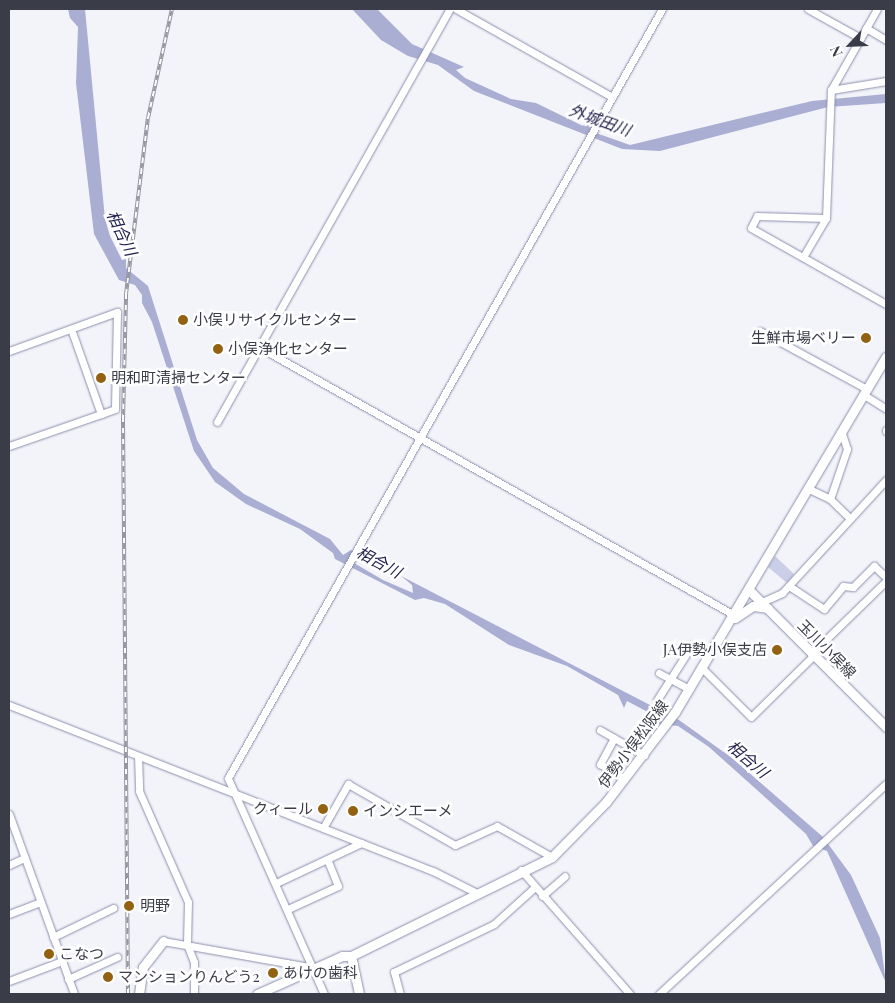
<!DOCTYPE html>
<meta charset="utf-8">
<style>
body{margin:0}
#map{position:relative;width:895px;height:1003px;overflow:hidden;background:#f3f3fa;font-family:"Playfair Display","Noto Sans JP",serif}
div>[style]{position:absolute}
.green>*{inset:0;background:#cbcee7}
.water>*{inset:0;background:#aaaed2}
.roads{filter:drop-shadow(0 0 1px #8b8fac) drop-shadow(0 0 1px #8b8fac)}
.minor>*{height:7px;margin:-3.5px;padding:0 3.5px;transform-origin:3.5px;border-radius:3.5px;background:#fff}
.major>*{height:9px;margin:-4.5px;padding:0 4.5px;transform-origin:4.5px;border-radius:4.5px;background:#fff}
.rail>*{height:4px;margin-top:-2px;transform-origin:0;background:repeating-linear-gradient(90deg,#fff 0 5.5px,#9596a0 0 11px);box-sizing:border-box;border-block:1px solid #9596a0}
.dots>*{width:14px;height:14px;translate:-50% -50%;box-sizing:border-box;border:2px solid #fff;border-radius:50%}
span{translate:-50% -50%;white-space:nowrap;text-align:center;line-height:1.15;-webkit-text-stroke:5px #fff;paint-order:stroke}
.poi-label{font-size:15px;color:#3a3c48}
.left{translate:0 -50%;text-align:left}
.right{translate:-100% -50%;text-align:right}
.street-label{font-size:15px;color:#3a3c48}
.water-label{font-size:16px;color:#242452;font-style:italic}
.frame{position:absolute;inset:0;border:10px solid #3a3c48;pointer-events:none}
.north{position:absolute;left:825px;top:20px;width:50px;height:50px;-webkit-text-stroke:4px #fff;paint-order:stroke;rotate:245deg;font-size:14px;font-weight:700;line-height:20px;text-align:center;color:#3a3c48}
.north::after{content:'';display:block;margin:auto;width:18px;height:22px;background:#3a3c48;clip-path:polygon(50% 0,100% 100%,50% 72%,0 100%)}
</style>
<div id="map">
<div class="green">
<i style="clip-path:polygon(775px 556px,794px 574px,787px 583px,768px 567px)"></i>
</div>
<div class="water">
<i style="clip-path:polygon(68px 9px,85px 9px,105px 219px,110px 236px,122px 260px,126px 259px,126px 268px,148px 286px,197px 440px,213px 468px,244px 494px,330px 539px,343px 555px,351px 550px,389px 569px,356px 558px,354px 563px,383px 580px,413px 593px,412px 585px,401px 576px,679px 720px,732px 758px,823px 837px,851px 875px,880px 938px,886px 983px,827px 851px,813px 846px,806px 834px,709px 747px,678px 726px,659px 724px,661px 719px,627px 701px,624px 708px,618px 695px,567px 666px,509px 645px,445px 604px,424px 598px,415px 600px,335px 559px,333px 553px,300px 529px,246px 504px,215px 482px,194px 451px,152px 322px,142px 303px,142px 295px,135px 285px,119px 280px,94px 234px,76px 83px,78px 27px,70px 18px)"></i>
<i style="clip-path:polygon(352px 9px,377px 9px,412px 44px,464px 67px,456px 70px,465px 78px,511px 99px,536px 103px,583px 126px,590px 117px,596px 119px,596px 133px,630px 145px,812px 101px,886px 94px,886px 103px,828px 107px,660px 151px,622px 149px,474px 91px,438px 65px,408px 56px,381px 40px)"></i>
</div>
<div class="roads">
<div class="minor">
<i style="left:456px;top:9px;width:179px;rotate:29.4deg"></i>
<i style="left:808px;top:9px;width:60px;rotate:29.1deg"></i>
<i style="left:866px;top:28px;width:23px;rotate:31deg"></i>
<i style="left:831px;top:90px;width:56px;rotate:-9.3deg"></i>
<i style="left:826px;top:218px;width:69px;rotate:-178.3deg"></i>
<i style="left:757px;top:216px;width:13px;rotate:117deg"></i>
<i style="left:751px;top:228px;width:155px;rotate:29.4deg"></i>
<i style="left:803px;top:257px;width:45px;rotate:-59.5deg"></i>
<i style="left:826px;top:218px;width:128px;rotate:-87.8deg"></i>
<i style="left:831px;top:90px;width:93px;rotate:-60.4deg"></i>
<i style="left:760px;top:331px;width:122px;rotate:28.5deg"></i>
<i style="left:259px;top:347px;width:545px;rotate:29.43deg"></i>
<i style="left:9px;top:351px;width:115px;rotate:-19.9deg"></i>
<i style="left:117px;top:312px;width:97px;rotate:91.2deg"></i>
<i style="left:115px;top:409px;width:15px;rotate:160deg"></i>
<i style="left:864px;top:395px;width:26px;rotate:32deg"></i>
<i style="left:217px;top:422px;width:474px;rotate:-60.6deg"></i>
<i style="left:886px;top:431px;width:1px;rotate:-90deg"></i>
<i style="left:9px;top:446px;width:97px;rotate:-19.2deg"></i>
<i style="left:101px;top:414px;width:90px;rotate:-109.4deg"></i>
<i style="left:809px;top:489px;width:23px;rotate:25deg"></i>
<i style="left:830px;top:499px;width:28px;rotate:44deg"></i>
<i style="left:830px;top:499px;width:53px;rotate:-71.2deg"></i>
<i style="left:847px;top:449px;width:16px;rotate:-108deg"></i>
<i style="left:789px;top:586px;width:42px;rotate:33.3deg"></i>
<i style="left:824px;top:609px;width:30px;rotate:-50deg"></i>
<i style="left:843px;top:586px;width:10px;rotate:6deg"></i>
<i style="left:853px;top:587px;width:30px;rotate:-45deg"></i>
<i style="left:874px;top:566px;width:16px;rotate:43deg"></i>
<i style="left:762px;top:602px;width:22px;rotate:-24deg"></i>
<i style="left:782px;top:593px;width:154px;rotate:-47.4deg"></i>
<i style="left:811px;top:654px;width:105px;rotate:-44.2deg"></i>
<i style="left:702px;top:668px;width:69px;rotate:45deg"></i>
<i style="left:751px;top:717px;width:87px;rotate:-44.5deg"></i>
<i style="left:659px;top:673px;width:34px;rotate:28deg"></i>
<i style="left:657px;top:700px;width:65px;rotate:-57.5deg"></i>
<i style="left:9px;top:705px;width:455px;rotate:21.4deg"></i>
<i style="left:433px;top:871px;width:47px;rotate:26.6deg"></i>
<i style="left:600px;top:730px;width:51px;rotate:29.6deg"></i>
<i style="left:614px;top:738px;width:30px;rotate:118deg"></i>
<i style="left:600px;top:764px;width:29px;rotate:31deg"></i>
<i style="left:138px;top:756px;width:35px;rotate:88deg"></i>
<i style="left:139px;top:791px;width:121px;rotate:66.2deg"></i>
<i style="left:188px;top:902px;width:42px;rotate:91.4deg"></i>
<i style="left:187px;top:944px;width:19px;rotate:69deg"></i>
<i style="left:194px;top:962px;width:32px;rotate:90deg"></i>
<i style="left:9px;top:814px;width:191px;rotate:70.1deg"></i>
<i style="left:323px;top:828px;width:51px;rotate:-60.4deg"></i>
<i style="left:348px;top:784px;width:123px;rotate:29.7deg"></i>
<i style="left:455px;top:845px;width:46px;rotate:-24.3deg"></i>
<i style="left:497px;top:826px;width:63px;rotate:29.4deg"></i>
<i style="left:9px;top:865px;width:17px;rotate:-25deg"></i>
<i style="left:521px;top:870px;width:165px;rotate:48.7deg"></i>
<i style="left:276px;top:883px;width:94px;rotate:-25.2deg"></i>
<i style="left:542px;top:896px;width:30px;rotate:-41deg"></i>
<i style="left:288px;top:909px;width:55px;rotate:-24.7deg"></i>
<i style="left:338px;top:886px;width:29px;rotate:-112deg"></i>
<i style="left:9px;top:914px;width:33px;rotate:-21deg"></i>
<i style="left:53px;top:937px;width:67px;rotate:-25.8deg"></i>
<i style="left:163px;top:941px;width:154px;rotate:10.1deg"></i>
<i style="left:68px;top:979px;width:54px;rotate:-24.2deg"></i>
<i style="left:9px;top:981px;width:57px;rotate:-20.7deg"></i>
<i style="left:324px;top:994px;width:236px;rotate:-114deg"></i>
<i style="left:228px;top:778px;width:883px;rotate:-60.56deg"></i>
<i style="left:400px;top:994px;width:23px;rotate:-105deg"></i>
<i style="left:394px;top:972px;width:111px;rotate:-25.6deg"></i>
<i style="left:494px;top:924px;width:55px;rotate:-42.1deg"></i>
<i style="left:659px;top:994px;width:309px;rotate:-42.8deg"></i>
</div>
<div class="major">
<i style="left:749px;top:590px;width:194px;rotate:45deg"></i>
<i style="left:735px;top:618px;width:22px;rotate:-34deg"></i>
<i style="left:753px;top:606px;width:15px;rotate:8deg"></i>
<i style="left:351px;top:956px;width:224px;rotate:-26.2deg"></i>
<i style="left:552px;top:857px;width:77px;rotate:-45.5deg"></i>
<i style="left:606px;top:802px;width:113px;rotate:-52.5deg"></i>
<i style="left:675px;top:712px;width:413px;rotate:-59.3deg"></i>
<i style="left:351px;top:956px;width:39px;rotate:78deg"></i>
<i style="left:139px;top:994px;width:27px;rotate:-82deg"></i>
<i style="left:143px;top:967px;width:33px;rotate:-52deg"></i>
<i style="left:257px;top:994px;width:93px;rotate:-24.1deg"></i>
<i style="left:342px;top:956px;width:9px"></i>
</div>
</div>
<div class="rail">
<i style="left:128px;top:994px;width:574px;rotate:-90.5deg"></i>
<i style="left:123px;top:420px;width:126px;rotate:-88.6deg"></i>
<i style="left:126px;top:294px;width:177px;rotate:-82.9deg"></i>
<i style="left:148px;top:118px;width:112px;rotate:-77.6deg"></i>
</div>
<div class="dots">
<i style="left:183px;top:320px;background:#926111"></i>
<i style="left:866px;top:338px;background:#926111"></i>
<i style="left:218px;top:349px;background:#926111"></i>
<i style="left:101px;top:378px;background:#926111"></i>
<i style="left:777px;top:650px;background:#926111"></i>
<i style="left:323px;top:809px;background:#926111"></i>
<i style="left:353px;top:811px;background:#926111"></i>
<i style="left:129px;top:906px;background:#926111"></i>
<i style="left:49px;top:954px;background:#926111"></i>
<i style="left:273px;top:973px;background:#926111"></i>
<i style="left:108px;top:977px;background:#926111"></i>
</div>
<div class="poi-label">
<span class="left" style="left:193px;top:320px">小俣リサイクルセンター</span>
<span class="right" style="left:856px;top:338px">生鮮市場ベリー</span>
<span class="left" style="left:228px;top:349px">小俣浄化センター</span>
<span class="left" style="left:111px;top:378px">明和町清掃センター</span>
<span class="right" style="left:767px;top:650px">JA伊勢小俣支店</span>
<span class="right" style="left:313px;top:809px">クィール</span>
<span class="left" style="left:363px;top:811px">インシエーメ</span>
<span class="left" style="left:140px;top:906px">明野</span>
<span class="left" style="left:59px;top:954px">こなつ</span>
<span class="left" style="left:283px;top:973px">あけの歯科</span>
<span class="left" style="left:118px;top:977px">マンションりんどう2</span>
</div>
<div class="street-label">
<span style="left:827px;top:649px;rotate:45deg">玉川小俣線</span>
<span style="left:633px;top:744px;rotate:-53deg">伊勢小俣松阪線</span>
</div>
<div class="water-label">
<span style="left:600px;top:120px;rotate:20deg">外城田川</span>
<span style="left:122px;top:233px;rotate:65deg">相合川</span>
<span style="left:379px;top:562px;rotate:28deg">相合川</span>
<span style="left:748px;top:759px;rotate:41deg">相合川</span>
</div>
<div class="frame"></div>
<div class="north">N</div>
</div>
